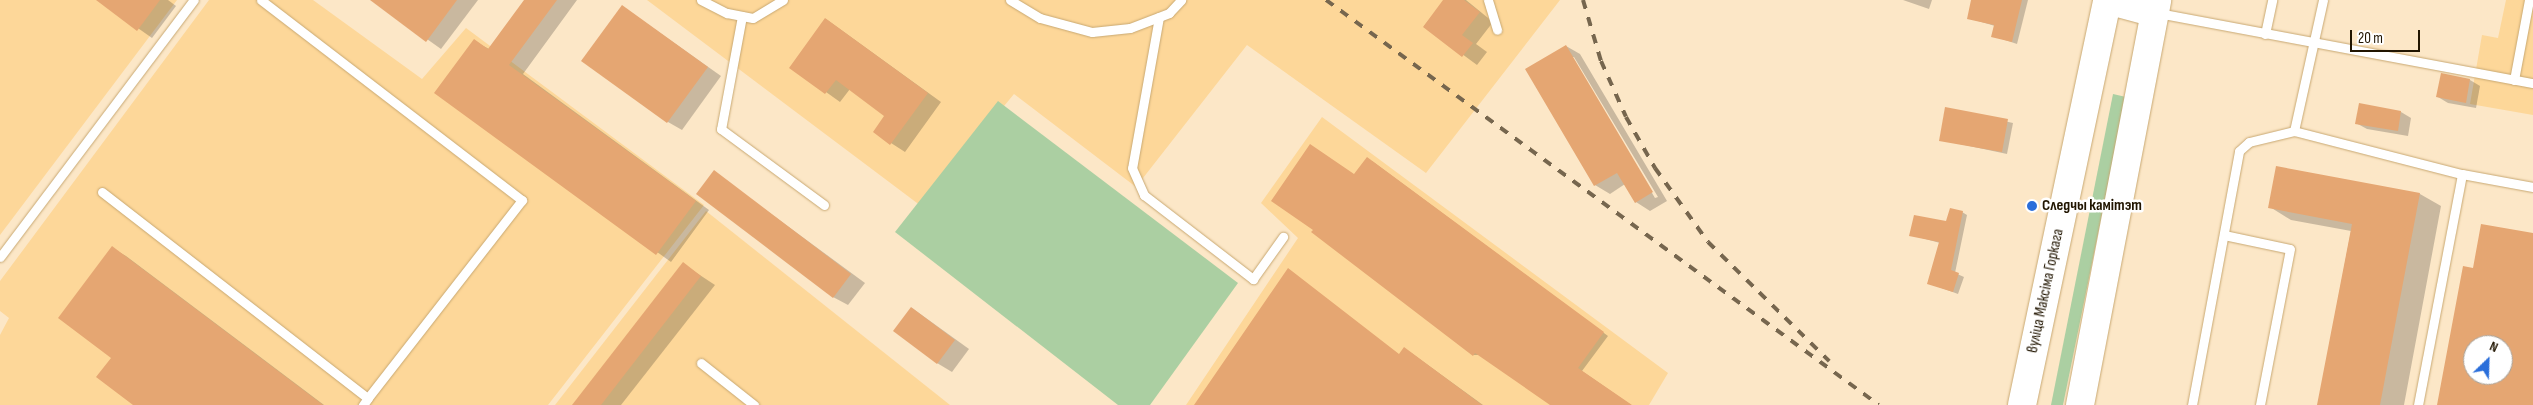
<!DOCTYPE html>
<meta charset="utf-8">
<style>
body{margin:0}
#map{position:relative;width:2533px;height:405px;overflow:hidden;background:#fce7c7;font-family:"Sofia Sans Condensed",sans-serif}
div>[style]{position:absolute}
.built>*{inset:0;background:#fdd799}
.green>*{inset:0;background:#abcfa2}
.shadow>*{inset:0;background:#0003}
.building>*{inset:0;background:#e5a672}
.roads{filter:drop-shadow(0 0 1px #c8a872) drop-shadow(0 0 1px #c8a872)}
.service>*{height:9px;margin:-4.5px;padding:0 4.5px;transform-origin:4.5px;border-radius:4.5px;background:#fff}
.primary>*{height:28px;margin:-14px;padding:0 14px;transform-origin:14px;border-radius:14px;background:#fff}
.rail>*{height:4px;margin-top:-2px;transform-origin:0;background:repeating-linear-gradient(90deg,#76664e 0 9px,transparent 0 18px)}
.dots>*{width:14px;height:14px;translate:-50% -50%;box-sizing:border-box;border:2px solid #fff;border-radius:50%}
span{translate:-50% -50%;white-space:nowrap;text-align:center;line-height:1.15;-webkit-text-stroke:5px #fff;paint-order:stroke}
.poi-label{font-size:16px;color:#211501;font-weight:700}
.left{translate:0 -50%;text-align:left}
.street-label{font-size:16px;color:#211501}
.north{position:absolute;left:2463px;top:335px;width:50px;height:50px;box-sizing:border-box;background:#fff;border:1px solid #a6a199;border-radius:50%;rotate:24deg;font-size:14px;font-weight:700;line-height:20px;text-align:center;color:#211501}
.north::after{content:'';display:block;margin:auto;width:18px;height:22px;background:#2a6eda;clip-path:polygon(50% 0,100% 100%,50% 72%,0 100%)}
.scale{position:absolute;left:2350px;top:30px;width:70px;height:22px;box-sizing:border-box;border:2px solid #211501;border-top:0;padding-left:6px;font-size:15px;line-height:18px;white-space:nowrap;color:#211501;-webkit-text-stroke:4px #fff;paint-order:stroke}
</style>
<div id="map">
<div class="built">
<i style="clip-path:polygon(0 0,177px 0,0 235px)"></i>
<i style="clip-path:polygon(209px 0,313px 0,422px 79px,466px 28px,704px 205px,548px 405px,0 405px,0 335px,9px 318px,0 311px,0 281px)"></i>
<i style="clip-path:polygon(647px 0,1560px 0,1426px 173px,1247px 45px,1136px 187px,1014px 94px,921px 206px)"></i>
<i style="clip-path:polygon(2506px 0,2533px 0,2533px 115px,2470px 104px,2482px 35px,2498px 38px)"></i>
<i style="clip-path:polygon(1322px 117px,1668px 373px,1649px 405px,1186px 405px,1298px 238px,1261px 203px)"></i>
<i style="clip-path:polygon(706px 211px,950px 405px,555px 405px)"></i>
</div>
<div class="green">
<i style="clip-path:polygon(2113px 94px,2126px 97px,2063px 405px,2051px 405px)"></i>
<i style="clip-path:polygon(998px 101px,1238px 283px,1150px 405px,1118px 405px,895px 232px)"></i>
</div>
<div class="shadow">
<i style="clip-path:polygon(98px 0,168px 0,176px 6px,152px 38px)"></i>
<i style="clip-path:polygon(372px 0,478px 0,441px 49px)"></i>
<i style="clip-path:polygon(525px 0,577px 0,523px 74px,709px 210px,671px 262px,436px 93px,474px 41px,489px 49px)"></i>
<i style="clip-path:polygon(1445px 0,1466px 0,1493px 22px,1476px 44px,1487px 52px,1477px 65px,1424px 26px)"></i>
<i style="clip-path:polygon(1903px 0,1932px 0,1929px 9px)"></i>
<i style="clip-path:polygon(1972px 0,2028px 0,2017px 44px,1993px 36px,1995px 26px,1968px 18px)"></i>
<i style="clip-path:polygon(622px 6px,721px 76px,682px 130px,668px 122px)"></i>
<i style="clip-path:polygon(826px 19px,941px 102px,905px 152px,891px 143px,886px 115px,850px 89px,840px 102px,791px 67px)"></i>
<i style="clip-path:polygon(evenodd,1566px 46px,1580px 54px,1667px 201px,1650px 211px,1636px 202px,1625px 184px,1610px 194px,1595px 185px,1566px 46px,1571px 57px,1574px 57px,1658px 197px,1655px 198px,1571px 57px)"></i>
<i style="clip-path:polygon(2442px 75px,2470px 80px,2480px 86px,2476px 108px,2448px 103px,2438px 97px)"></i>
<i style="clip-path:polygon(1946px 108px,2013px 123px,2007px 154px,1941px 140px)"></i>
<i style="clip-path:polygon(2401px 112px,2411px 118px,2408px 136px,2367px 129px,2356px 123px)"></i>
<i style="clip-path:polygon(1372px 161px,1608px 336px,1582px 371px,1631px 405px,1552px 405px,1481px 355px,1474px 355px,1313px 232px,1354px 176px)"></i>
<i style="clip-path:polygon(2277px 167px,2420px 194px,2441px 206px,2404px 405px,2318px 405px,2351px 231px,2291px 220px,2270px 207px)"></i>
<i style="clip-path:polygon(714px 172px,865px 283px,848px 305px,833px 297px)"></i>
<i style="clip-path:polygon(1962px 212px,1967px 215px,1955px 273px,1964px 277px,1958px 294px,1928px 283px,1940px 243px,1911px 235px,1946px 223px)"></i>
<i style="clip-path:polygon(112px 248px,126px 256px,324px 405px,135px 405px,113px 358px)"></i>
<i style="clip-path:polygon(683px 264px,715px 285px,621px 405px,582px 405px)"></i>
<i style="clip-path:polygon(912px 308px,969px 349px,952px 372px,937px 363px)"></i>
<i style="clip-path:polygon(1410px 352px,1483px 405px,1195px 405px,1400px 355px)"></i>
</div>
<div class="building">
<i style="clip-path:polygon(96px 0,160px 0,137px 31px)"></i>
<i style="clip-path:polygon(370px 0,457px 0,426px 42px)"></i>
<i style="clip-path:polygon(524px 0,557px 0,509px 65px,696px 201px,656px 255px,434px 93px,474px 39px,488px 49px)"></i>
<i style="clip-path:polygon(1443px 0,1464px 0,1480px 12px,1462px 35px,1473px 43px,1462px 57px,1423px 27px)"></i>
<i style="clip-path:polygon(1971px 0,2022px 0,2012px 42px,1991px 37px,1994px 25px,1967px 19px)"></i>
<i style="clip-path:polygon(622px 5px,708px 67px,667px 123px,581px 61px)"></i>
<i style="clip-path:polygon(825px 18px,928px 93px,890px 145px,873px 132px,884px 116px,836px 80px,825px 94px,789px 68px)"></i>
<i style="clip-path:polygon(1566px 45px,1653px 192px,1635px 203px,1617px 173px,1594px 186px,1525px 69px)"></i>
<i style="clip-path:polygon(2441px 73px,2470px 79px,2466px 103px,2436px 97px)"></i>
<i style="clip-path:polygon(2359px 103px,2401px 111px,2398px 131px,2355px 124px)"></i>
<i style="clip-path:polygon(1945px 107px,2008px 119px,2002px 152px,1939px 141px)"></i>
<i style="clip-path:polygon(1310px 144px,1354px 174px,1367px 157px,1604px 332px,1578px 368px,1632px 405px,1550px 405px,1475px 353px,1473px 356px,1311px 232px,1313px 230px,1271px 201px)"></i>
<i style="clip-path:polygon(2276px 166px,2420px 193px,2380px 405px,2317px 405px,2352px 224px,2268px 208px)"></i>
<i style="clip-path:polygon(714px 170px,851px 274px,833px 298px,696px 194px)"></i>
<i style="clip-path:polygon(1950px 208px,1963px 211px,1951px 270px,1959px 273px,1953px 292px,1927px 284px,1939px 242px,1909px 236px,1914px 215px,1946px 221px)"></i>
<i style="clip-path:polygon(evenodd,2481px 224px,2533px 233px,2533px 405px,2437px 405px,2463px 266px,2473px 268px,2481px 224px,2473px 345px,2503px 345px,2503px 375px,2473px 375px,2473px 345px)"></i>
<i style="clip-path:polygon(112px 246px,323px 405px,133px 405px,96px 377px,111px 358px,58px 318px)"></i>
<i style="clip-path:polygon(683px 262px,701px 276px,601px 405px,572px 405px)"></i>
<i style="clip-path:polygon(1288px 268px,1399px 354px,1404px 347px,1482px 405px,1194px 405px)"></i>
<i style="clip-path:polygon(911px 307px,955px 340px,937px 364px,893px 331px)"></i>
</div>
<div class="roads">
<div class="service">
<i style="left:261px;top:0;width:329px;rotate:37.5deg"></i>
<i style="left:522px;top:200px;width:251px;rotate:127.9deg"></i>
<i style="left:701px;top:0;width:29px;rotate:27deg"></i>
<i style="left:727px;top:13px;width:26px;rotate:11deg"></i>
<i style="left:753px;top:18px;width:35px;rotate:-31deg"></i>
<i style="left:1010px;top:0;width:35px;rotate:31deg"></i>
<i style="left:1040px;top:18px;width:54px;rotate:15.1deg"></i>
<i style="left:1092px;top:32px;width:38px;rotate:-6deg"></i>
<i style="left:1130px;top:28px;width:42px;rotate:-21deg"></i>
<i style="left:1169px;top:13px;width:18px;rotate:-47deg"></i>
<i style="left:1488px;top:0;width:31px;rotate:73deg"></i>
<i style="left:2158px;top:13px;width:381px;rotate:10.6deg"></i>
<i style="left:742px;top:16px;width:115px;rotate:100.5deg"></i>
<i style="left:721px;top:129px;width:128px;rotate:36.4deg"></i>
<i style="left:1159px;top:17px;width:153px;rotate:100.1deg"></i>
<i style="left:1132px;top:168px;width:30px;rotate:66deg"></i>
<i style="left:1144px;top:195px;width:138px;rotate:37.6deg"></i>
<i style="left:1253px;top:279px;width:52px;rotate:-54.5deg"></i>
<i style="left:2265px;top:34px;width:35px;rotate:-78deg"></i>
<i style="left:2514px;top:80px;width:81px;rotate:-79.4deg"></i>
<i style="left:2294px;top:131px;width:173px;rotate:14.4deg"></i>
<i style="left:2462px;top:174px;width:72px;rotate:10.4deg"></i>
<i style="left:102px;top:192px;width:336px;rotate:37.8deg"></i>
<i style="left:368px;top:398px;width:9px;rotate:126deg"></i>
<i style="left:2224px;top:235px;width:67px;rotate:12deg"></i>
<i style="left:2290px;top:249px;width:159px;rotate:100.9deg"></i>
<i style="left:0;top:257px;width:322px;rotate:-53deg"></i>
<i style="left:701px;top:363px;width:68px;rotate:38.4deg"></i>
<i style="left:2192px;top:405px;width:258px;rotate:-79.5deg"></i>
<i style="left:2239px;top:151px;width:13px;rotate:-42deg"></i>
<i style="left:2249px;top:142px;width:46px;rotate:-13.7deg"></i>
<i style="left:2294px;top:131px;width:134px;rotate:-77.5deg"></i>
<i style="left:2418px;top:405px;width:235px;rotate:-79.2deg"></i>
</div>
<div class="primary">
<i style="left:2107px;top:0;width:50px;rotate:15.2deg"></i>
<i style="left:2022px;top:405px;width:414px;rotate:-78.1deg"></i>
<i style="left:2080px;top:405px;width:412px;rotate:-79.2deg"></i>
</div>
</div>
<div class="rail">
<i style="left:1326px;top:0;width:685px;rotate:36.22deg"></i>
<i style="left:1583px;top:0;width:64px;rotate:73.6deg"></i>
<i style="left:1601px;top:61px;width:61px;rotate:65.9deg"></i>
<i style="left:1626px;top:117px;width:59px;rotate:60.4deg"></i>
<i style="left:1655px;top:168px;width:91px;rotate:54.4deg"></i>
<i style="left:1708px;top:242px;width:170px;rotate:44.5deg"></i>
</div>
<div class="dots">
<i style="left:2032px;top:206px;background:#2a6eda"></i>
</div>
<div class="poi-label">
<span class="left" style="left:2042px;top:206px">Следчы камітэт</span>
</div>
<div class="street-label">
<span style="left:2046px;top:291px;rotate:-78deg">вуліца Максіма Горкага</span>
</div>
<div class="north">N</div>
<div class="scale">20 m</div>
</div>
